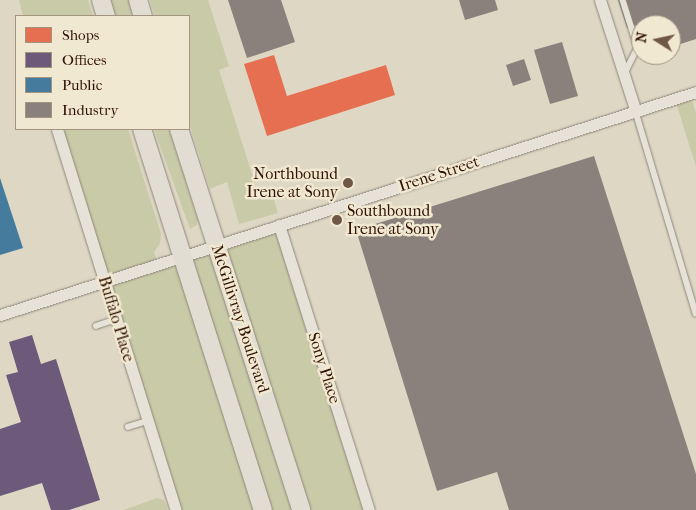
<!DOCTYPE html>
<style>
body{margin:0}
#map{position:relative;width:696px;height:510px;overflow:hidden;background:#ded7c4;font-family:"IM FELL French Canon",serif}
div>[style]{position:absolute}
.green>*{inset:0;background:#c9caa7}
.shops>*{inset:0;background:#e76f51}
.offices>*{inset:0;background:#6d597a}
.public>*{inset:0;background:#457b9d}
.industry>*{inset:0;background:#8a817c}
.roads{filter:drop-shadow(0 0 1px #8f877b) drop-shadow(0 0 1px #8f877b)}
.lane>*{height:5.5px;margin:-2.75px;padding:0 2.75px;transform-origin:2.75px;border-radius:2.75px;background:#e6e2d8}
.street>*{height:11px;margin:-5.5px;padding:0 5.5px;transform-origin:5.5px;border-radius:5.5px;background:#e6e2d8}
.primary>*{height:18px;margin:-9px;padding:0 9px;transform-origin:9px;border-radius:9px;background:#e1ddd2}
.dots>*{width:14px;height:14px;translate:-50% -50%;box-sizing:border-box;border:2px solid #f1e8d2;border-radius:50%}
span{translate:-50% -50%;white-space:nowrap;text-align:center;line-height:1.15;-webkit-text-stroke:5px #f1e8d2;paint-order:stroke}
.poi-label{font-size:16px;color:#311301}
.right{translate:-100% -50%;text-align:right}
.left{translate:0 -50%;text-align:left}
.street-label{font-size:16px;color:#311301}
.legend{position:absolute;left:15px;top:15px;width:175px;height:115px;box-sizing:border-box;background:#f1e8d2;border:1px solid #a4937e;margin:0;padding:6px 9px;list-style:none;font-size:15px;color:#311301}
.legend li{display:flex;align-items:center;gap:10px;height:25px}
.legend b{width:25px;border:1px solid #a4937e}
.north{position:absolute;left:631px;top:15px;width:50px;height:50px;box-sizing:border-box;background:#f1e8d2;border:1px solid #a4937e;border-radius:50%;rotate:280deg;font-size:14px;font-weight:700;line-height:20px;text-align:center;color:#311301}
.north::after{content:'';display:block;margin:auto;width:18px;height:22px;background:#6e5845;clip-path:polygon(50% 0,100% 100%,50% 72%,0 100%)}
</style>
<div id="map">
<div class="green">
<i style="clip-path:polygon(19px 0,88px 0,93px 16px,23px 16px)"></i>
<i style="clip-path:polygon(110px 0,128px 0,133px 16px,115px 16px)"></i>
<i style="clip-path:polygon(150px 0,208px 0,229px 66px,219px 70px,258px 193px,271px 189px,278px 213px,239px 224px,227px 182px,210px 189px,189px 122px,189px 16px,155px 16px)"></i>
<i style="clip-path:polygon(690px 94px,696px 113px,696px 167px,675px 99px)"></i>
<i style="clip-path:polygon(57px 129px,128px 129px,161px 234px,160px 243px,154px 252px,158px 265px,279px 225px,369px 510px,176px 510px)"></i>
<i style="clip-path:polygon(154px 129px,169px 129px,198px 219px,197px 225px,190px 229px)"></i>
<i style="clip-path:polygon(157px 498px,164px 500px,168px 510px,124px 510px)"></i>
</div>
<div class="shops">
<i style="clip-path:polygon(274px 55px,287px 96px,386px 65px,395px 95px,267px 136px,244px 64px)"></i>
</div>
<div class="offices">
<i style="clip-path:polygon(32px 335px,41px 364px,56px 359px,100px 500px,69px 510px,51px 510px,42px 483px,0 496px,0 429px,21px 422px,6px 375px,18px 372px,9px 342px)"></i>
</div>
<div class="public">
<i style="clip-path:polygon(0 178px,23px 248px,0 255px)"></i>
</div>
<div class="industry">
<i style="clip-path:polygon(228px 0,281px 0,295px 42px,247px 58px)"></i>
<i style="clip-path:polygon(459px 0,495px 0,498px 10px,465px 20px)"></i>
<i style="clip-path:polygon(618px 0,696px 0,696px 39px,671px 47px,671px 25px,641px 25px,641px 38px,637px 25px,627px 28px)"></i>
<i style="clip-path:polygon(562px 42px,578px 96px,550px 104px,534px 50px)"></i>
<i style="clip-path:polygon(524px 59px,531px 80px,513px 86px,506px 65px)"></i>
<i style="clip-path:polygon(594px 156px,696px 474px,696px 510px,509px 510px,497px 472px,437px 491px,356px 230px)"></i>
</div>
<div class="roads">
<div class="lane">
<i style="left:623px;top:0;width:50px;rotate:72.6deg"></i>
<i style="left:638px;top:48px;width:28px;rotate:117deg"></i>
<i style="left:636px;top:112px;width:210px;rotate:73.4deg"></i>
<i style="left:96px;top:326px;width:21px;rotate:-19deg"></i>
<i style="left:128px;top:427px;width:21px;rotate:-17deg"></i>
</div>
<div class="street">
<i style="left:600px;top:0;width:118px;rotate:72.2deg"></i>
<i style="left:57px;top:129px;width:399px;rotate:72.7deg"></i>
<i style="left:279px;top:225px;width:299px;rotate:72.5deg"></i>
<i style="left:0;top:315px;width:731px;rotate:-17.77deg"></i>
</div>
<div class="primary">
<i style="left:101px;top:0;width:17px;rotate:73deg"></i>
<i style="left:138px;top:0;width:17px;rotate:73deg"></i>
<i style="left:142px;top:129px;width:400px;rotate:72.4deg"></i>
<i style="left:179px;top:129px;width:400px;rotate:72.2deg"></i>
</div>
</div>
<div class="dots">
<i style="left:348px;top:183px;background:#6e5845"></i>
<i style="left:337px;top:220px;background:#6e5845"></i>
</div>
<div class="poi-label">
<span class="right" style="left:338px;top:183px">Northbound<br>Irene at Sony</span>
<span class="left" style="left:347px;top:220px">Southbound<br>Irene at Sony</span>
</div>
<div class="street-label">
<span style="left:439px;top:174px;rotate:-18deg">Irene Street</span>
<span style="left:116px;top:319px;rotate:73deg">Buffalo Place</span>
<span style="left:240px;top:319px;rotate:72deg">McGillivray Boulevard</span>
<span style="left:324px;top:368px;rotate:72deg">Sony Place</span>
</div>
<ul class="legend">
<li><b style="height:14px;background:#e76f51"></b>Shops</li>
<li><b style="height:14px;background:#6d597a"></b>Offices</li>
<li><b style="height:14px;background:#457b9d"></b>Public</li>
<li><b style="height:14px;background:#8a817c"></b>Industry</li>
</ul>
<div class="north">N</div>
</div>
